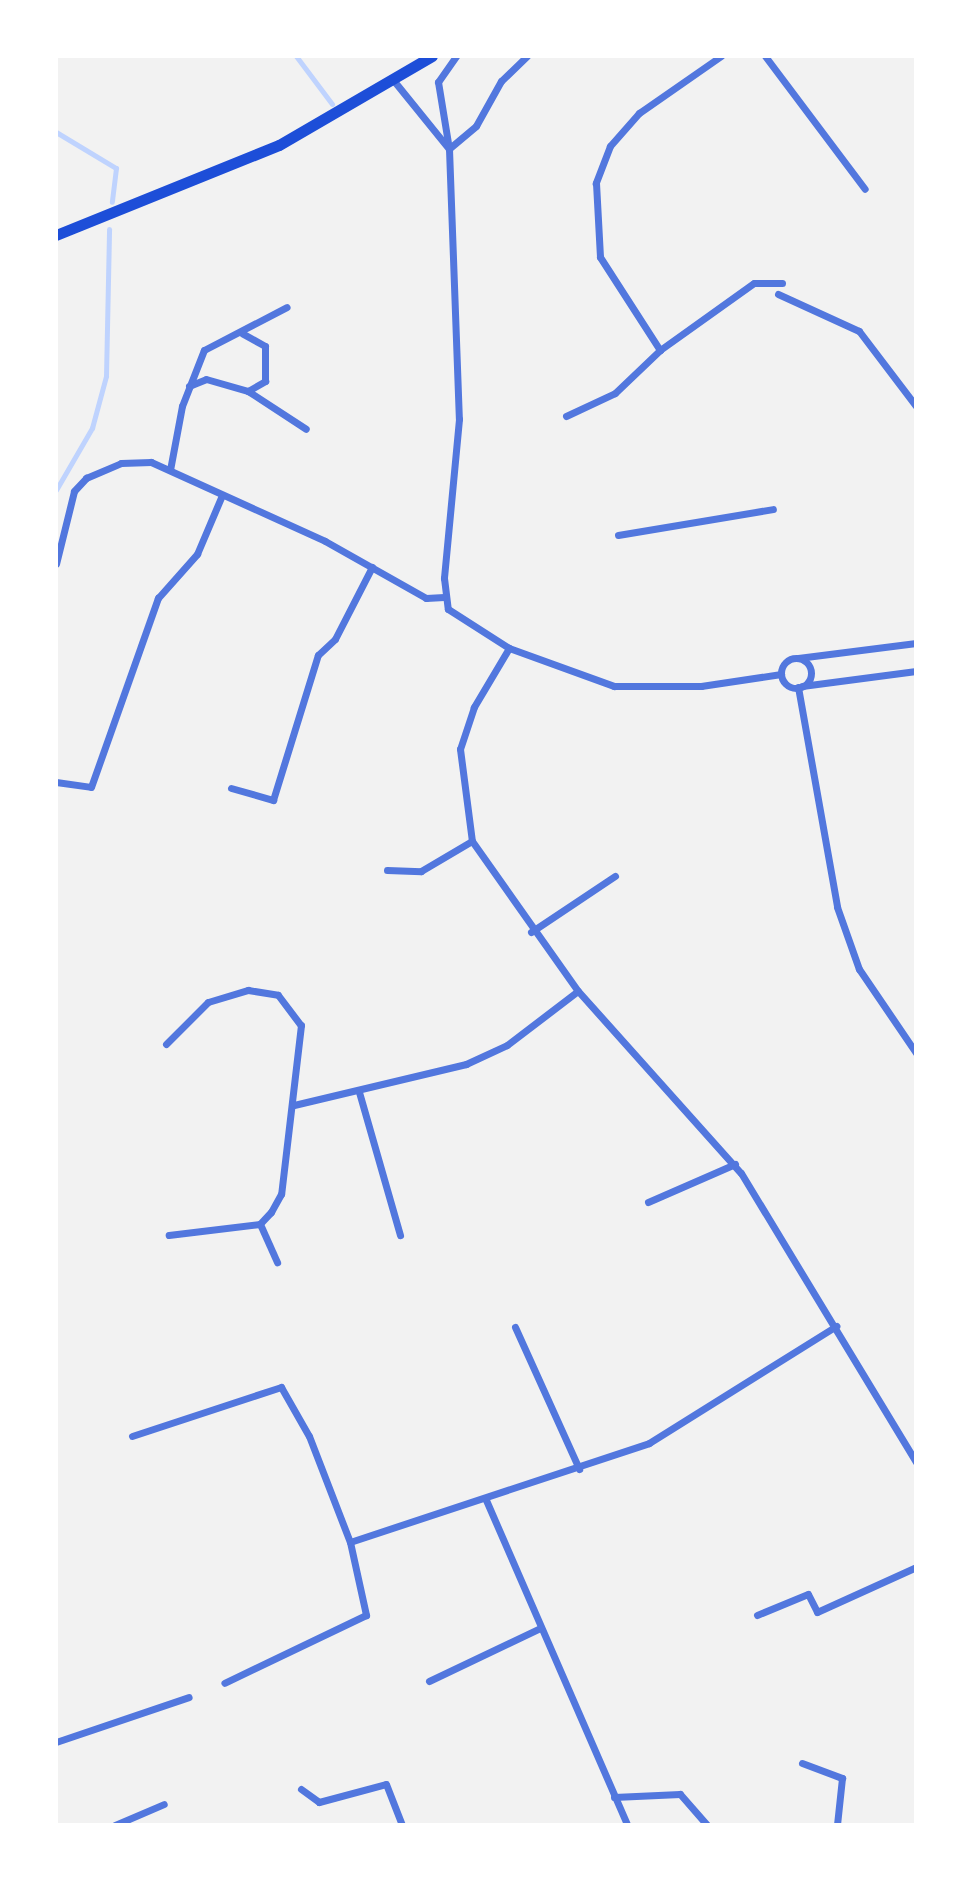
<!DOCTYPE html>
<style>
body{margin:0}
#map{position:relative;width:972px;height:1881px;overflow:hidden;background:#f2f2f2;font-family:"PT Sans",sans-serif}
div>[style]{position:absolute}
.stream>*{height:5px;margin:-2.5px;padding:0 2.5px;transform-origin:2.5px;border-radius:2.5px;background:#bfd3fe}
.minor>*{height:7px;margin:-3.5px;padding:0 3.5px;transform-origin:3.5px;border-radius:3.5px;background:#5277de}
.minor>.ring{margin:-3.5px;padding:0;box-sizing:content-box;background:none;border:7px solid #5277de;border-radius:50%}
.trunk>*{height:11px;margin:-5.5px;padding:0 5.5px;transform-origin:5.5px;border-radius:5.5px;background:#1d4ed8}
span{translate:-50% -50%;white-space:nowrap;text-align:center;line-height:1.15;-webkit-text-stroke:6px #fff;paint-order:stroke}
.frame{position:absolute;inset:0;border:58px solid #fff;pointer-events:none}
</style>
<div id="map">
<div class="stream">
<i style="left:296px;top:56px;width:60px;rotate:53.1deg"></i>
<i style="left:56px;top:132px;width:70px;rotate:31deg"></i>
<i style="left:116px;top:168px;width:34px;rotate:97deg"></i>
<i style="left:56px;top:490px;width:72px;rotate:-59.9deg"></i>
<i style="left:92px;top:428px;width:54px;rotate:-74.9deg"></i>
<i style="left:106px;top:376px;width:147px;rotate:-88.8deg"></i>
</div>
<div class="minor">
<i style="left:527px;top:56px;width:36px;rotate:136deg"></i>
<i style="left:501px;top:81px;width:51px;rotate:119.1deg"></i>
<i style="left:476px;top:126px;width:35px;rotate:140deg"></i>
<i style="left:449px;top:149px;width:270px;rotate:87.9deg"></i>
<i style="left:459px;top:419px;width:160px;rotate:95.4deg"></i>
<i style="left:444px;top:578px;width:31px;rotate:83deg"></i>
<i style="left:448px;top:609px;width:72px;rotate:32.6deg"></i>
<i style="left:509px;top:648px;width:112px;rotate:19.9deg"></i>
<i style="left:614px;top:686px;width:87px"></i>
<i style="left:701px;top:686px;width:81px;rotate:-8.5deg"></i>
<i style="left:721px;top:56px;width:100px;rotate:145.2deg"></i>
<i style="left:639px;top:113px;width:44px;rotate:131.3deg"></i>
<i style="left:610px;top:146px;width:40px;rotate:111deg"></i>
<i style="left:596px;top:183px;width:74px;rotate:86.9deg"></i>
<i style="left:600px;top:257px;width:111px;rotate:57.2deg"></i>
<i style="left:660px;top:350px;width:115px;rotate:-35.5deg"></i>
<i style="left:754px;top:283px;width:28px"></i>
<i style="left:765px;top:56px;width:166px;rotate:53.1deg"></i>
<i style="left:394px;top:81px;width:87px;rotate:51deg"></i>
<i style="left:449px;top:149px;width:68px;rotate:-99.3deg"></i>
<i style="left:438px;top:82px;width:32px;rotate:-55deg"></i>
<i style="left:778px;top:294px;width:89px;rotate:24.6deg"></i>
<i style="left:859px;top:331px;width:94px;rotate:52.8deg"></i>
<i style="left:189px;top:386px;width:18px;rotate:-22deg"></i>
<i style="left:206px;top:379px;width:44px;rotate:15.9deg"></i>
<i style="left:248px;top:391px;width:20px;rotate:-30deg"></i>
<i style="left:265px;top:381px;width:35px;rotate:-90deg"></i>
<i style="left:265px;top:346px;width:26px;rotate:-151deg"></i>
<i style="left:248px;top:391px;width:69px;rotate:33.2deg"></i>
<i style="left:566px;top:416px;width:54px;rotate:-25.1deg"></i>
<i style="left:615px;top:393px;width:62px;rotate:-43.7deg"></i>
<i style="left:170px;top:470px;width:65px;rotate:-79.4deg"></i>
<i style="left:182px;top:406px;width:60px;rotate:-68.6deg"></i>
<i style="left:204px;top:350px;width:93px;rotate:-27.4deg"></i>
<i style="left:618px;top:535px;width:157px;rotate:-9.5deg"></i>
<i style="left:56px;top:564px;width:75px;rotate:-76.1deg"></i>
<i style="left:74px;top:491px;width:18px;rotate:-47deg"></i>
<i style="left:86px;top:478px;width:38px;rotate:-23deg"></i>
<i style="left:121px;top:463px;width:30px;rotate:-2deg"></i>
<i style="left:151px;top:462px;width:191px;rotate:24.4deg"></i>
<i style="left:325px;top:541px;width:116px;rotate:29.4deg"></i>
<i style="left:426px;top:598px;width:18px;rotate:-3deg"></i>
<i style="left:509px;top:648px;width:69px;rotate:120.7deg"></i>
<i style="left:474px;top:707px;width:44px;rotate:108.4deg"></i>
<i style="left:460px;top:749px;width:93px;rotate:82.6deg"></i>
<i style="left:472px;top:841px;width:184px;rotate:54.8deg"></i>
<i style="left:578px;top:991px;width:244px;rotate:48.2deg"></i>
<i style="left:741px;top:1173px;width:338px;rotate:58.8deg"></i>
<i style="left:798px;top:658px;width:119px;rotate:-7.2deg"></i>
<i class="ring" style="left:781px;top:658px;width:23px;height:23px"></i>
<i style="left:802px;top:686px;width:115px;rotate:-7.5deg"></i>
<i style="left:798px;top:687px;width:223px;rotate:79.9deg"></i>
<i style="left:837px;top:907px;width:66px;rotate:70.5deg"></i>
<i style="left:859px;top:969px;width:102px;rotate:55.8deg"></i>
<i style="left:56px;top:782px;width:35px;rotate:8deg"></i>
<i style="left:91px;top:787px;width:201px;rotate:-70.5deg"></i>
<i style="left:158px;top:598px;width:59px;rotate:-48.4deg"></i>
<i style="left:197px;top:554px;width:64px;rotate:-67deg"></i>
<i style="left:231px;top:788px;width:44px;rotate:15.9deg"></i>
<i style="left:273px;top:800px;width:152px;rotate:-72.8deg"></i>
<i style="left:318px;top:655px;width:23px;rotate:-43deg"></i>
<i style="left:335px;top:639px;width:81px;rotate:-62.8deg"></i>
<i style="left:387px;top:870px;width:34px;rotate:2deg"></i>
<i style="left:421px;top:871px;width:59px;rotate:-30.5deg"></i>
<i style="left:531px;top:932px;width:101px;rotate:-33.7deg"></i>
<i style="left:166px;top:1044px;width:59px;rotate:-45deg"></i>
<i style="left:208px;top:1002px;width:42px;rotate:-16.7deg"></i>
<i style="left:248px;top:990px;width:30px;rotate:9deg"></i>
<i style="left:278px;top:995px;width:38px;rotate:53deg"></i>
<i style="left:301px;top:1025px;width:170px;rotate:96.7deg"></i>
<i style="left:281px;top:1194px;width:21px;rotate:119deg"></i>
<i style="left:271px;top:1212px;width:16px;rotate:133deg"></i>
<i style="left:260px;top:1224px;width:92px;rotate:173.1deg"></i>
<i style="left:359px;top:1092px;width:149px;rotate:74deg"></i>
<i style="left:294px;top:1105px;width:177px;rotate:-13.4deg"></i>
<i style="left:466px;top:1064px;width:45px;rotate:-24.9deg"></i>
<i style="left:507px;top:1045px;width:89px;rotate:-37.3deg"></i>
<i style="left:648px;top:1202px;width:95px;rotate:-23.6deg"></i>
<i style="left:260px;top:1224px;width:42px;rotate:65.9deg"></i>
<i style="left:515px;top:1327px;width:156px;rotate:65.7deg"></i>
<i style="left:132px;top:1436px;width:157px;rotate:-18.2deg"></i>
<i style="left:281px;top:1387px;width:56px;rotate:60.3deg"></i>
<i style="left:309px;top:1436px;width:114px;rotate:68.9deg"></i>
<i style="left:350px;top:1542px;width:75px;rotate:77.6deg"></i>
<i style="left:366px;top:1615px;width:157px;rotate:154.4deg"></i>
<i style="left:486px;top:1500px;width:354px;rotate:66.5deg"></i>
<i style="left:350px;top:1542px;width:315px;rotate:-18.3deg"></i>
<i style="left:649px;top:1443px;width:221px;rotate:-32deg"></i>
<i style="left:757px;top:1615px;width:55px;rotate:-22.4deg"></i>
<i style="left:808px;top:1594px;width:20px;rotate:63deg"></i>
<i style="left:817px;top:1612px;width:109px;rotate:-24.4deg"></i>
<i style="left:429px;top:1681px;width:123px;rotate:-25.5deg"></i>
<i style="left:56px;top:1742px;width:140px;rotate:-18.7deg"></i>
<i style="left:802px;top:1763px;width:43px;rotate:20.6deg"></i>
<i style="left:842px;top:1778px;width:47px;rotate:96.1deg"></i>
<i style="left:301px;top:1789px;width:22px;rotate:36deg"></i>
<i style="left:319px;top:1802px;width:69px;rotate:-15deg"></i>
<i style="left:386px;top:1784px;width:44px;rotate:68.7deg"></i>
<i style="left:614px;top:1797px;width:66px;rotate:-2.6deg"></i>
<i style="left:680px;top:1794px;width:41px;rotate:48.9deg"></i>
<i style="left:115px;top:1825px;width:53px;rotate:-23.2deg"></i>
</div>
<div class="trunk">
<i style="left:56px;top:235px;width:240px;rotate:-22deg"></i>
<i style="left:279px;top:145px;width:177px;rotate:-30.2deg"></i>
</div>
<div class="frame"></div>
</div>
